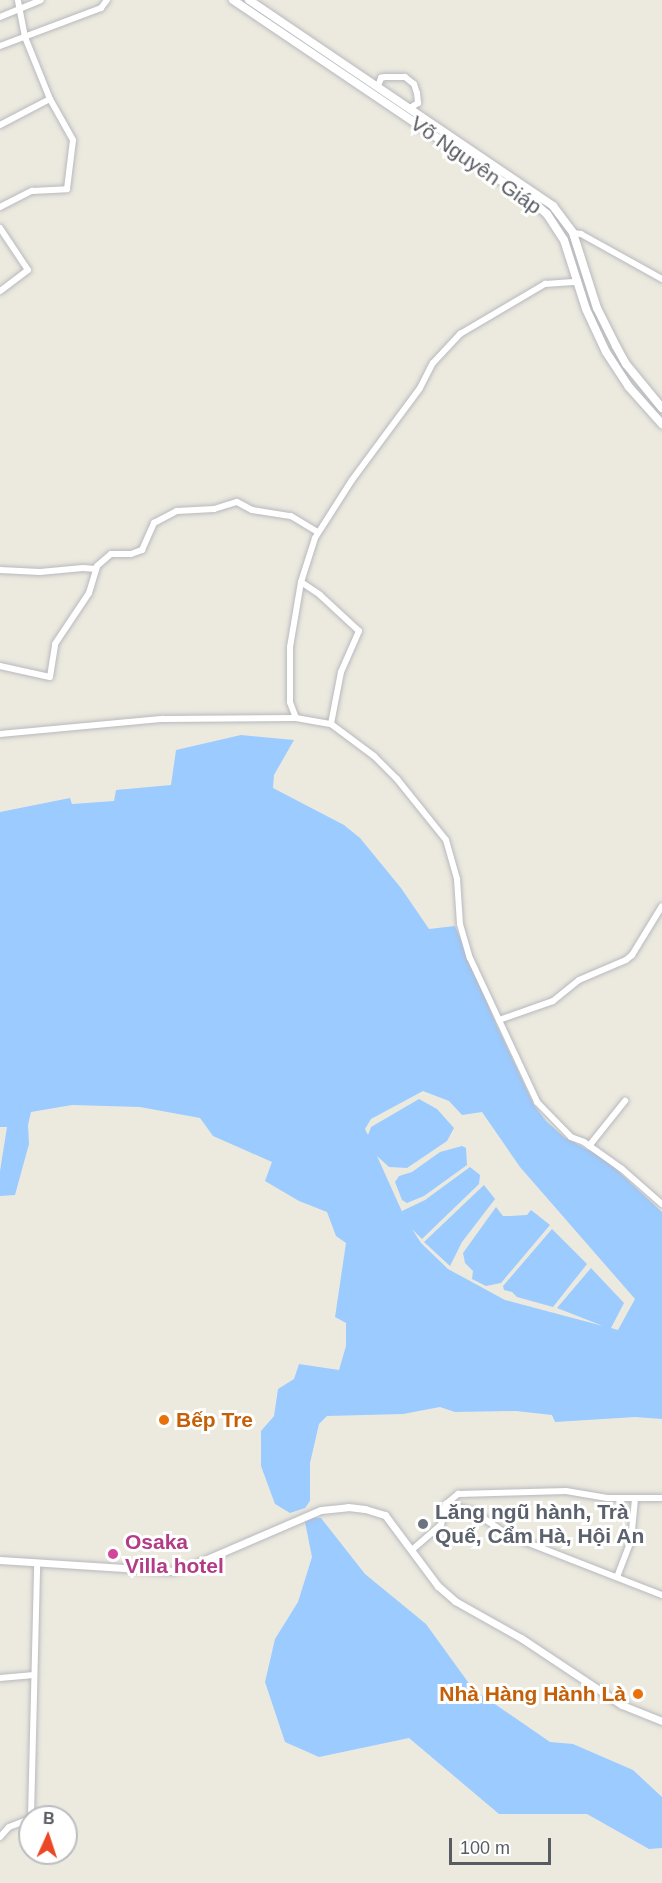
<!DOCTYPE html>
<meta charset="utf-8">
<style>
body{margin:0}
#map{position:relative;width:662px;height:1883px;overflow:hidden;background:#eceadf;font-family:Helvetica,sans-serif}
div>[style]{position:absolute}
.water>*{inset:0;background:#9ccbff}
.roads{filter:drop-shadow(0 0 2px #b8b9bf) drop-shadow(0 0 2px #b8b9bf)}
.minor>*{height:6px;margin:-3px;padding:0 3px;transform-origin:3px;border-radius:3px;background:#fff}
.tertiary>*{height:7px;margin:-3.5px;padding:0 3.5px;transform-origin:3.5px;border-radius:3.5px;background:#fff}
.secondary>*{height:8px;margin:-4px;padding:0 4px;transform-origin:4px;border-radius:4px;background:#fff}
.dots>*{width:16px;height:16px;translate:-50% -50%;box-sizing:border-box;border:3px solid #fff;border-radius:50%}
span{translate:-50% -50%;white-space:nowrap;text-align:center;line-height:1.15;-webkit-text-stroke:6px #fff;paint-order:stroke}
.street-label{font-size:21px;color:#585b61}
.food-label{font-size:21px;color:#c56008;font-weight:700}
.left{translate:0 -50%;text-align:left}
.right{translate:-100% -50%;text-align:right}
.worship-label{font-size:21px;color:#5b616d;font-weight:700}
.hotel-label{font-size:21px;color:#b23c85;font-weight:700}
.north{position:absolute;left:18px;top:1805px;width:60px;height:60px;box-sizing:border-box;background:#fff;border:2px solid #bcbdc0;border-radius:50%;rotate:3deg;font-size:16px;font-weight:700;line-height:24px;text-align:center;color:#585b61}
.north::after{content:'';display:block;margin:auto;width:21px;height:27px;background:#eb4726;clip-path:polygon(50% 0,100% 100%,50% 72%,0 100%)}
.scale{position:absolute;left:449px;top:1838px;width:102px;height:27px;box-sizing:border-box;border:3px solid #585b61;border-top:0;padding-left:8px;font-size:18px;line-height:21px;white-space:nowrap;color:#585b61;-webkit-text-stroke:4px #fff;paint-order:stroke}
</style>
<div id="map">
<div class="water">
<i style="clip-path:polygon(evenodd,241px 735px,294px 740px,274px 775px,273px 788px,344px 825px,360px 838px,401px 888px,429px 929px,455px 926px,497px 1026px,534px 1105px,546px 1121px,564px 1137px,605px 1159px,662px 1212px,662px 1419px,635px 1417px,555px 1422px,552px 1415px,516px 1411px,455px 1412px,440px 1407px,403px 1414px,327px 1416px,319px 1424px,310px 1463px,310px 1501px,305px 1508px,290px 1513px,275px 1504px,261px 1466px,261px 1431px,274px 1416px,278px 1389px,294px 1379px,299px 1364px,339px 1370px,346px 1346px,346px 1323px,335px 1317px,346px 1243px,336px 1236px,327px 1212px,299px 1201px,265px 1181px,272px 1162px,213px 1136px,200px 1118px,140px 1107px,72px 1105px,31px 1112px,28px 1125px,29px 1144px,15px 1195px,0 1196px,0 1171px,7px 1127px,0 1127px,0 812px,70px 798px,72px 804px,114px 801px,116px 790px,171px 785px,176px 750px,241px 735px,423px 1091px,449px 1101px,462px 1115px,482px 1112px,520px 1167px,635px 1299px,618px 1330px,611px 1328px,624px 1303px,591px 1268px,557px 1308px,603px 1326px,505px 1300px,448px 1269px,421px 1243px,412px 1229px,422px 1239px,479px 1184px,480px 1175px,470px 1167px,425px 1200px,402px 1211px,404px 1216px,377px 1156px,389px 1167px,407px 1168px,447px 1141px,454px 1128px,437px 1109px,419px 1099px,371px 1127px,368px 1135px,365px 1129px,371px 1119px,423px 1091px)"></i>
<i style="clip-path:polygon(462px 1146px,466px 1148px,467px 1165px,424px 1196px,407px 1203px,402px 1200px,395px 1182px,399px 1176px,412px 1172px,440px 1152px)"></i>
<i style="clip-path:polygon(484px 1185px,495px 1199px,462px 1242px,450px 1266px,424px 1242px)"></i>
<i style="clip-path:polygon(496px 1207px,503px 1216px,510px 1216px,527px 1215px,531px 1210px,550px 1225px,501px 1283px,486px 1286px,472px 1279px,473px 1271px,465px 1263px,463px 1253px)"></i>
<i style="clip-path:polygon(552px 1229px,587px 1264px,553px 1307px,517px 1297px,512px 1292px,504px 1290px,503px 1286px)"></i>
<i style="clip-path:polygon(304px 1517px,321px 1518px,365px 1574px,426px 1624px,473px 1689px,550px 1742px,573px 1744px,633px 1770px,662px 1797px,662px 1848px,649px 1849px,587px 1814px,499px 1814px,409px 1738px,319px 1757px,285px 1742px,265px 1682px,275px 1639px,298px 1602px,312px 1557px)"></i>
</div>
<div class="roads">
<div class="minor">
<i style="left:0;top:17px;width:44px;rotate:-22.5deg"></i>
<i style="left:0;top:46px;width:108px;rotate:-20.6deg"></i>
<i style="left:101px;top:8px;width:10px;rotate:-53deg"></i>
<i style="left:378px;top:86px;width:9px;rotate:-69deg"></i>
<i style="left:381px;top:78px;width:4px;rotate:-14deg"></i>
<i style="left:385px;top:77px;width:20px"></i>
<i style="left:405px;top:77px;width:11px;rotate:38deg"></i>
<i style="left:414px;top:84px;width:9px;rotate:72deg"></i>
<i style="left:417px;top:93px;width:10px;rotate:84deg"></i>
<i style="left:418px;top:103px;width:9px;rotate:148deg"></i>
<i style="left:0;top:125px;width:56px;rotate:-27.5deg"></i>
<i style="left:0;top:207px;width:36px;rotate:-27deg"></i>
<i style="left:32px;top:191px;width:35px;rotate:-3deg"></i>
<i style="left:67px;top:189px;width:49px;rotate:-83deg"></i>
<i style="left:73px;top:140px;width:47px;rotate:-119.3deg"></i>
<i style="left:50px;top:99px;width:67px;rotate:-112deg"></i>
<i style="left:25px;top:37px;width:38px;rotate:-101deg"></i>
<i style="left:0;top:228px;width:50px;rotate:56.3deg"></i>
<i style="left:28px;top:270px;width:35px;rotate:143deg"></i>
<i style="left:573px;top:233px;width:8px;rotate:7deg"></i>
<i style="left:581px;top:234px;width:93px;rotate:29.1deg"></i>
<i style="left:0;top:570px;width:40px;rotate:2.9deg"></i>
<i style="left:40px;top:572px;width:43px;rotate:-5.3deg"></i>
<i style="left:83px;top:568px;width:13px;rotate:4deg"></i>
<i style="left:301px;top:582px;width:23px;rotate:34deg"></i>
<i style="left:320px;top:595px;width:53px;rotate:42.7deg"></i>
<i style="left:359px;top:631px;width:45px;rotate:113.7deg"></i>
<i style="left:341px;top:672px;width:53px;rotate:100.9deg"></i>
<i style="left:0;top:666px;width:51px;rotate:12.4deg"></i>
<i style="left:50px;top:677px;width:33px;rotate:-81deg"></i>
<i style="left:55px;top:644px;width:61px;rotate:-56.3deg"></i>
<i style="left:89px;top:593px;width:28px;rotate:-73deg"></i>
<i style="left:97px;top:566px;width:18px;rotate:-41deg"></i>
<i style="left:111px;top:554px;width:20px"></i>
<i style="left:131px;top:554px;width:12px;rotate:-20deg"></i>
<i style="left:142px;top:550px;width:30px;rotate:-66deg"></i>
<i style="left:154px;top:523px;width:26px;rotate:-28deg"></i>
<i style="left:177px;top:511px;width:37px;rotate:-3deg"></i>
<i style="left:214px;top:509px;width:24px;rotate:-17deg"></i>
<i style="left:237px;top:502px;width:17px;rotate:28deg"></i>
<i style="left:252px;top:510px;width:39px;rotate:9deg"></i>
<i style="left:291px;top:516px;width:31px;rotate:31deg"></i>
<i style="left:296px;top:718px;width:17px;rotate:-111deg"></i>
<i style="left:290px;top:702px;width:55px;rotate:-90deg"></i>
<i style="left:290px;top:647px;width:66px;rotate:-80.4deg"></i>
<i style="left:301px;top:582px;width:46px;rotate:-72.3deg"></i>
<i style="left:315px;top:538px;width:69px;rotate:-57.5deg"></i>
<i style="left:352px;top:480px;width:114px;rotate:-53.5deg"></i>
<i style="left:420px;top:388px;width:28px;rotate:-63deg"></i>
<i style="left:433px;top:363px;width:40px;rotate:-47deg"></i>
<i style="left:460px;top:334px;width:99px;rotate:-30.5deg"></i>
<i style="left:545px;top:284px;width:32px;rotate:-4deg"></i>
<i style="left:0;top:734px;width:164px;rotate:-5.3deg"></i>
<i style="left:163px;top:719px;width:133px;rotate:-0.4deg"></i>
<i style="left:296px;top:718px;width:36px;rotate:10deg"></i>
<i style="left:331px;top:724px;width:54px;rotate:36.7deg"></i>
<i style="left:374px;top:756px;width:33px;rotate:45deg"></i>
<i style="left:397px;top:779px;width:78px;rotate:51.2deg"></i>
<i style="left:446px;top:840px;width:41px;rotate:74.2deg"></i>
<i style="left:457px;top:879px;width:45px;rotate:86.2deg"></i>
<i style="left:460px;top:924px;width:35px;rotate:74deg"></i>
<i style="left:470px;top:958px;width:159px;rotate:65deg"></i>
<i style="left:537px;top:1102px;width:49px;rotate:45.8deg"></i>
<i style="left:571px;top:1137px;width:14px;rotate:21deg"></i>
<i style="left:584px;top:1142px;width:47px;rotate:35.4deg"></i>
<i style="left:622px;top:1169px;width:53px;rotate:41.2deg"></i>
<i style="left:499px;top:1020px;width:57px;rotate:-19.4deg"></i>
<i style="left:553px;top:1001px;width:33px;rotate:-39deg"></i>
<i style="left:579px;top:980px;width:51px;rotate:-23.1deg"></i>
<i style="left:626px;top:960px;width:8px;rotate:-40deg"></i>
<i style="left:632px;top:955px;width:57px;rotate:-58.5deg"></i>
<i style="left:589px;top:1146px;width:58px;rotate:-51.3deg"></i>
<i style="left:446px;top:1504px;width:28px;rotate:15deg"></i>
<i style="left:473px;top:1511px;width:42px;rotate:34.4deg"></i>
<i style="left:508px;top:1535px;width:165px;rotate:21.3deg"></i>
<i style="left:413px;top:1549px;width:37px;rotate:-41deg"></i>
<i style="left:441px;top:1525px;width:22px;rotate:-77deg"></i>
<i style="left:446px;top:1504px;width:16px;rotate:-40deg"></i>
<i style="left:458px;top:1494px;width:108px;rotate:-1.6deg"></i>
<i style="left:566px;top:1491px;width:42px;rotate:9.7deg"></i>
<i style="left:607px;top:1498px;width:55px"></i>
<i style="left:617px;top:1577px;width:39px;rotate:-69deg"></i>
<i style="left:631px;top:1541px;width:42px;rotate:-84.6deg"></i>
<i style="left:0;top:1678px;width:34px;rotate:-5deg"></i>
<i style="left:31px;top:1817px;width:253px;rotate:-88.6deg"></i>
<i style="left:0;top:1837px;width:13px;rotate:-48deg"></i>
<i style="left:9px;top:1827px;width:22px;rotate:-21deg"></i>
</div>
<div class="tertiary">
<i style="left:0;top:1560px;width:171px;rotate:3.7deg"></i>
<i style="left:171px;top:1571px;width:23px;rotate:-15deg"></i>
<i style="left:193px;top:1565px;width:139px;rotate:-23.3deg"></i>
<i style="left:321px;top:1510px;width:27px;rotate:-6deg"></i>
<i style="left:348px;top:1507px;width:17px;rotate:7deg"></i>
<i style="left:365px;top:1509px;width:21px;rotate:17deg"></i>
<i style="left:385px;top:1515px;width:89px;rotate:53.3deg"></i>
<i style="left:438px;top:1586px;width:23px;rotate:41deg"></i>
<i style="left:455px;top:1601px;width:76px;rotate:29.3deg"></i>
<i style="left:521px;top:1638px;width:121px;rotate:33.6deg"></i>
<i style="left:622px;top:1705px;width:43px;rotate:21.8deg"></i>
</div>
<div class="secondary">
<i style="left:233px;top:0;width:362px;rotate:34deg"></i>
<i style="left:533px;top:202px;width:18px;rotate:41deg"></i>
<i style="left:547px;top:214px;width:31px;rotate:57deg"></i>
<i style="left:564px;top:240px;width:72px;rotate:72.3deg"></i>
<i style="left:586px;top:309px;width:47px;rotate:65.1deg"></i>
<i style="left:606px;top:352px;width:42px;rotate:56.7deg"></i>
<i style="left:629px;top:387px;width:50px;rotate:48.3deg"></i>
<i style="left:249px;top:0;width:367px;rotate:34.1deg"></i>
<i style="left:553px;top:206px;width:34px;rotate:53deg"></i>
<i style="left:573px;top:233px;width:79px;rotate:72.3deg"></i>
<i style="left:597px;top:308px;width:42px;rotate:63.4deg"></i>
<i style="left:616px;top:346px;width:21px;rotate:61deg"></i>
<i style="left:626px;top:364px;width:57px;rotate:50.7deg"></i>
</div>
</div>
<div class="dots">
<i style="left:164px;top:1420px;background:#e8710a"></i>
<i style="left:423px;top:1524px;background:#6b7280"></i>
<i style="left:113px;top:1554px;background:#d1479c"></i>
<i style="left:638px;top:1694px;background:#e8710a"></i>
</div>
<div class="street-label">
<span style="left:476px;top:165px;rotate:35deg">Võ Nguyên Giáp</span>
</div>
<div class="food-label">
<span class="left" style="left:176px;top:1420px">Bếp Tre</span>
<span class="right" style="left:626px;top:1694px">Nhà Hàng Hành Là</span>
</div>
<div class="worship-label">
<span class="left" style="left:435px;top:1524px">Lăng ngũ hành, Trà<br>Quế, Cẩm Hà, Hội An</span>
</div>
<div class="hotel-label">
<span class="left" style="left:125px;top:1554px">Osaka<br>Villa hotel</span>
</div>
<div class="north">B</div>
<div class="scale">100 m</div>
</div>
